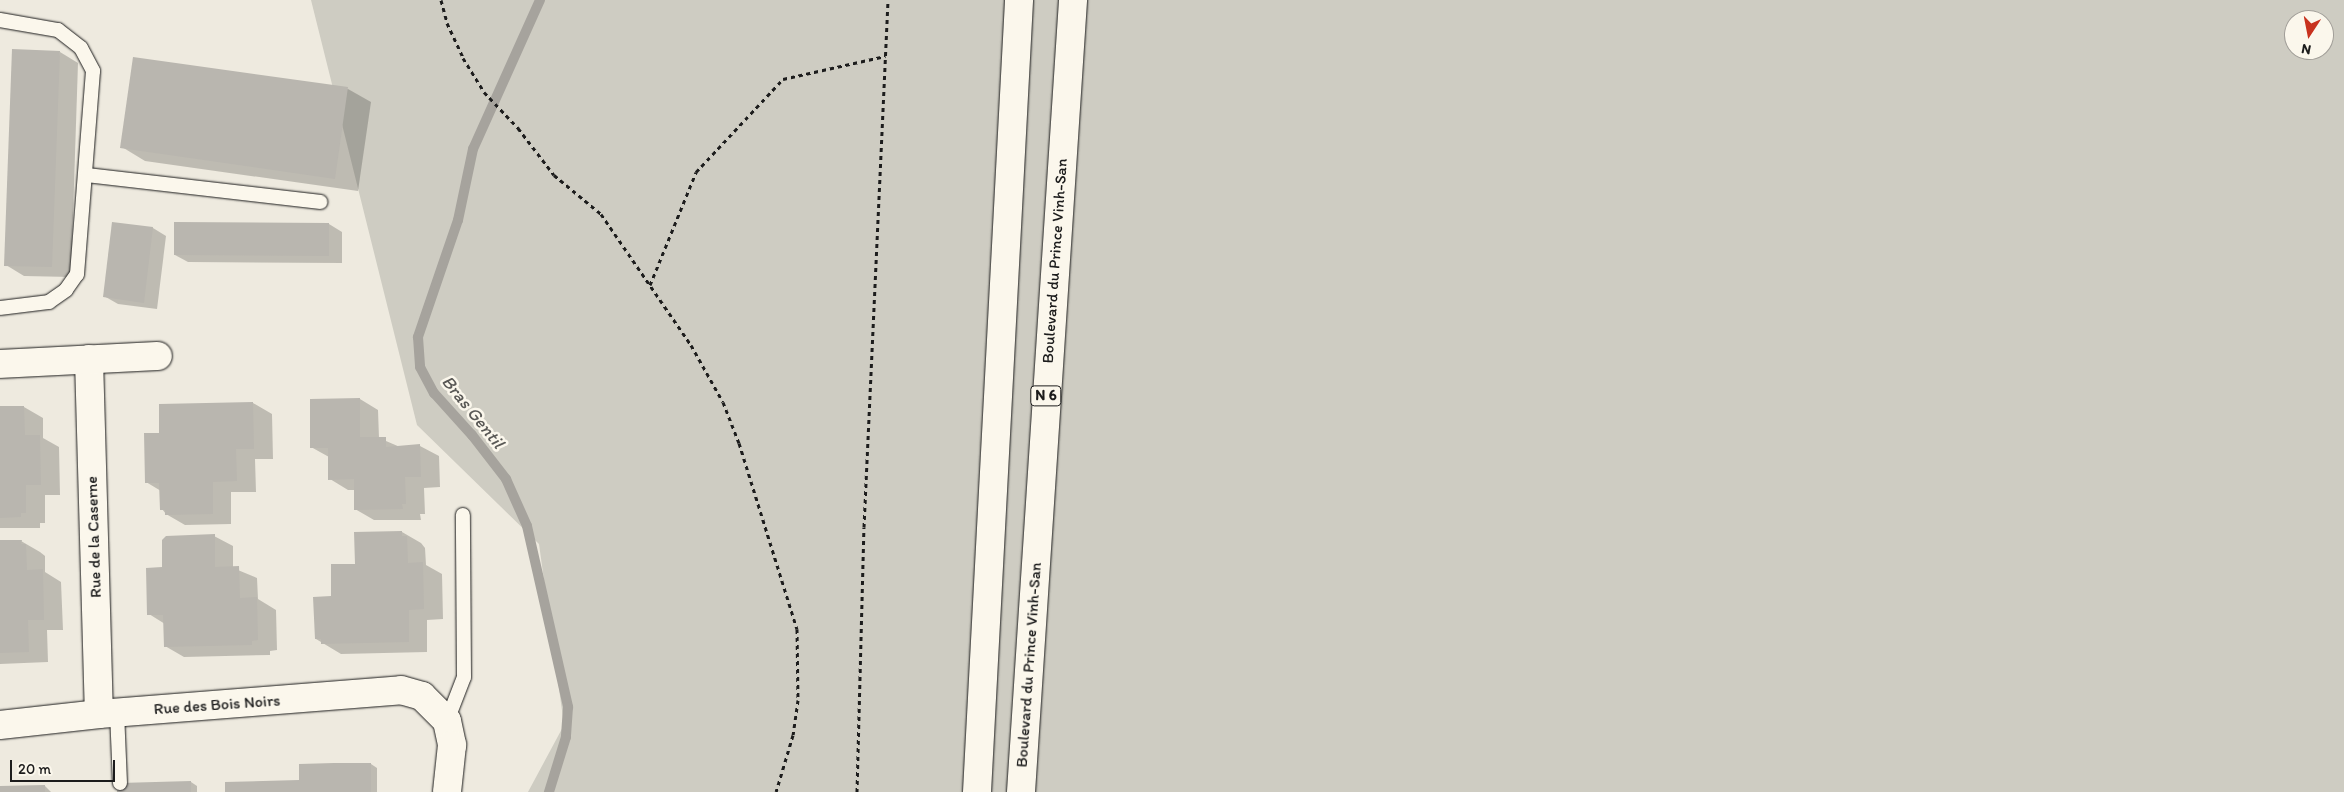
<!DOCTYPE html>
<style>
body{margin:0}
#map{position:relative;width:2344px;height:792px;overflow:hidden;background:#eeeadf;font-family:Itim,sans-serif}
div>[style]{position:absolute}
.green>*{inset:0;background:#ceccc2}
.shadow>*{inset:0;background:#0003}
.stream>*{height:10px;margin:-5px;padding:0 5px;transform-origin:5px;border-radius:5px;background:#a6a39d}
.building>*{inset:0;background:#b9b6af}
.path>*{height:3px;margin-top:-1.5px;transform-origin:0;background:repeating-linear-gradient(90deg,#1c1c1c 0 4px,transparent 0 8px)}
.roads{filter:drop-shadow(0 0 1px #1c1c1c) drop-shadow(0 0 1px #1c1c1c)}
.service>*{height:14px;margin:-7px;padding:0 7px;transform-origin:7px;border-radius:7px;background:#fbf7ec}
.minor>*{height:28px;margin:-14px;padding:0 14px;transform-origin:14px;border-radius:14px;background:#fbf7ec}
.primary>*{height:28px;margin:-14px;padding:0 14px;transform-origin:14px;border-radius:14px;background:#fbf7ec}
span{translate:-50% -50%;white-space:nowrap;text-align:center;line-height:1.15;-webkit-text-stroke:5px #fbf7ec;paint-order:stroke}
.shield-label span{padding:1px 4px;background:#fbf7ec;border:1px solid;border-radius:4px;-webkit-text-stroke-width:0}
.shield-label{font-size:15px;color:#1c1c1c;font-weight:700}
.street-label{font-size:16px;color:#1c1c1c}
.water-label{font-size:18px;color:#5a5956;font-style:italic}
.north{position:absolute;left:2284px;top:10px;width:50px;height:50px;box-sizing:border-box;background:#fbf7ec;border:1px solid #a29f99;border-radius:50%;rotate:191deg;font-size:14px;font-weight:700;line-height:20px;text-align:center;color:#1c1c1c}
.north::after{content:'';display:block;margin:auto;width:18px;height:22px;background:#c8321e;clip-path:polygon(50% 0,100% 100%,50% 72%,0 100%)}
.scale{position:absolute;left:10px;top:760px;width:105px;height:22px;box-sizing:border-box;border:2px solid #1c1c1c;border-top:0;padding-left:6px;font-size:15px;line-height:18px;white-space:nowrap;color:#1c1c1c;-webkit-text-stroke:4px #fbf7ec;paint-order:stroke}
</style>
<div id="map">
<div class="green">
<i style="clip-path:polygon(evenodd,311px 0,2344px 0,2344px 792px,528px 792px,564px 725px,539px 544px,417px 425px,311px 0,2294px 20px,2324px 20px,2324px 50px,2294px 50px,2294px 20px)"></i>
</div>
<div class="shadow">
<i style="clip-path:polygon(60px 52px,78px 63px,71px 277px,24px 276px,6px 265px)"></i>
<i style="clip-path:polygon(348px 89px,371px 102px,358px 191px,145px 161px,122px 147px)"></i>
<i style="clip-path:polygon(113px 224px,153px 228px,166px 236px,157px 309px,118px 304px,104px 296px)"></i>
<i style="clip-path:polygon(175px 224px,329px 224px,342px 232px,342px 263px,188px 262px,175px 255px)"></i>
<i style="clip-path:polygon(360px 399px,378px 410px,379px 438px,400px 447px,420px 446px,439px 456px,440px 487px,424px 488px,425px 514px,420px 514px,421px 520px,374px 520px,355px 509px,355px 490px,348px 490px,330px 479px,329px 457px,311px 447px)"></i>
<i style="clip-path:polygon(253px 403px,272px 414px,273px 459px,255px 459px,256px 492px,231px 492px,231px 524px,185px 525px,166px 514px,162px 509px,161px 491px,146px 482px,160px 434px)"></i>
<i style="clip-path:polygon(24px 407px,43px 418px,43px 438px,59px 447px,60px 495px,45px 495px,45px 523px,40px 523px,40px 528px,0 528px,0 408px)"></i>
<i style="clip-path:polygon(402px 532px,421px 543px,425px 548px,426px 565px,442px 574px,443px 619px,427px 620px,427px 652px,341px 654px,316px 639px,333px 597px,356px 565px)"></i>
<i style="clip-path:polygon(214px 536px,233px 546px,233px 568px,257px 578px,258px 599px,276px 610px,277px 650px,270px 651px,270px 655px,184px 657px,165px 646px,165px 624px,149px 614px,163px 568px)"></i>
<i style="clip-path:polygon(0 541px,21px 541px,40px 552px,45px 556px,45px 572px,61px 582px,63px 630px,47px 630px,48px 662px,0 664px)"></i>
<i style="clip-path:polygon(371px 764px,377px 768px,377px 792px,226px 792px,300px 782px)"></i>
<i style="clip-path:polygon(191px 782px,197px 786px,197px 792px,119px 792px)"></i>
<i style="clip-path:polygon(45px 786px,51px 792px,0 792px,0 787px)"></i>
</div>
<div class="stream">
<i style="left:540px;top:0;width:163px;rotate:114.2deg"></i>
<i style="left:473px;top:149px;width:73px;rotate:101.9deg"></i>
<i style="left:458px;top:220px;width:124px;rotate:108.9deg"></i>
<i style="left:418px;top:337px;width:30px;rotate:86deg"></i>
<i style="left:420px;top:367px;width:30px;rotate:62deg"></i>
<i style="left:434px;top:393px;width:57px;rotate:47.9deg"></i>
<i style="left:472px;top:435px;width:56px;rotate:52.3deg"></i>
<i style="left:506px;top:479px;width:51px;rotate:65.9deg"></i>
<i style="left:527px;top:526px;width:186px;rotate:77.2deg"></i>
<i style="left:568px;top:707px;width:30px;rotate:94deg"></i>
<i style="left:566px;top:737px;width:58px;rotate:107.2deg"></i>
</div>
<div class="building">
<i style="clip-path:polygon(12px 49px,60px 51px,52px 267px,4px 266px)"></i>
<i style="clip-path:polygon(133px 57px,348px 87px,335px 179px,120px 148px)"></i>
<i style="clip-path:polygon(112px 222px,153px 227px,144px 303px,103px 297px)"></i>
<i style="clip-path:polygon(174px 222px,329px 223px,329px 256px,174px 255px)"></i>
<i style="clip-path:polygon(360px 398px,360px 437px,386px 437px,386px 447px,420px 444px,421px 477px,405px 477px,406px 504px,402px 504px,403px 509px,354px 510px,354px 479px,328px 480px,328px 448px,310px 448px,310px 399px)"></i>
<i style="clip-path:polygon(253px 402px,254px 449px,236px 449px,237px 481px,213px 482px,213px 514px,165px 515px,165px 510px,160px 510px,159px 483px,145px 483px,144px 433px,159px 433px,159px 404px)"></i>
<i style="clip-path:polygon(0 406px,24px 406px,25px 435px,40px 435px,41px 485px,26px 485px,26px 513px,21px 513px,21px 517px,0 518px)"></i>
<i style="clip-path:polygon(402px 531px,402px 536px,407px 536px,408px 563px,423px 562px,424px 609px,409px 610px,409px 642px,321px 644px,321px 639px,315px 639px,313px 597px,331px 596px,331px 564px,355px 564px,354px 532px)"></i>
<i style="clip-path:polygon(215px 534px,215px 567px,239px 566px,240px 598px,257px 597px,258px 640px,252px 641px,252px 645px,164px 647px,163px 615px,147px 615px,146px 568px,162px 567px,162px 540px,166px 536px)"></i>
<i style="clip-path:polygon(0 540px,22px 540px,21px 544px,26px 544px,27px 570px,43px 569px,44px 620px,28px 620px,29px 652px,0 653px)"></i>
<i style="clip-path:polygon(334px 763px,371px 763px,371px 792px,225px 792px,225px 782px,299px 780px,299px 764px)"></i>
<i style="clip-path:polygon(191px 781px,191px 792px,117px 792px,117px 783px,120px 783px)"></i>
<i style="clip-path:polygon(45px 785px,45px 792px,0 792px,0 786px)"></i>
</div>
<div class="path">
<i style="left:441px;top:0;width:24px;rotate:75deg"></i>
<i style="left:447px;top:23px;width:38px;rotate:65deg"></i>
<i style="left:463px;top:58px;width:40px;rotate:58deg"></i>
<i style="left:484px;top:92px;width:50px;rotate:46.6deg"></i>
<i style="left:518px;top:128px;width:59px;rotate:52.5deg"></i>
<i style="left:554px;top:175px;width:61px;rotate:39.7deg"></i>
<i style="left:601px;top:214px;width:159px;rotate:55.5deg"></i>
<i style="left:691px;top:345px;width:65px;rotate:60.7deg"></i>
<i style="left:723px;top:402px;width:44px;rotate:68.7deg"></i>
<i style="left:739px;top:443px;width:195px;rotate:72.7deg"></i>
<i style="left:797px;top:629px;width:71px;rotate:89.2deg"></i>
<i style="left:798px;top:700px;width:35px;rotate:98deg"></i>
<i style="left:793px;top:735px;width:59px;rotate:106.6deg"></i>
<i style="left:650px;top:285px;width:122px;rotate:-67.8deg"></i>
<i style="left:696px;top:172px;width:127px;rotate:-46.9deg"></i>
<i style="left:783px;top:79px;width:105px;rotate:-12.7deg"></i>
<i style="left:857px;top:792px;width:265px;rotate:-88.5deg"></i>
<i style="left:864px;top:527px;width:528px;rotate:-87.39deg"></i>
</div>
<div class="roads">
<div class="service">
<i style="left:0;top:20px;width:59px;rotate:9.8deg"></i>
<i style="left:58px;top:30px;width:29px;rotate:38deg"></i>
<i style="left:81px;top:48px;width:26px;rotate:62deg"></i>
<i style="left:93px;top:71px;width:204px;rotate:94.5deg"></i>
<i style="left:77px;top:274px;width:19px;rotate:125deg"></i>
<i style="left:66px;top:290px;width:21px;rotate:145deg"></i>
<i style="left:49px;top:302px;width:49px;rotate:173deg"></i>
<i style="left:87px;top:175px;width:235px;rotate:6.6deg"></i>
<i style="left:117px;top:712px;width:71px;rotate:87.6deg"></i>
<i style="left:447px;top:721px;width:47px;rotate:-68.9deg"></i>
<i style="left:464px;top:677px;width:162px;rotate:-90.4deg"></i>
</div>
<div class="minor">
<i style="left:89px;top:359px;width:355px;rotate:88.4deg"></i>
<i style="left:0;top:364px;width:158px;rotate:-2.9deg"></i>
<i style="left:0;top:725px;width:100px;rotate:-6.3deg"></i>
<i style="left:99px;top:714px;width:303px;rotate:-4.5deg"></i>
<i style="left:401px;top:690px;width:22px;rotate:16deg"></i>
<i style="left:422px;top:696px;width:35px;rotate:45deg"></i>
<i style="left:447px;top:721px;width:25px;rotate:78deg"></i>
<i style="left:452px;top:745px;width:47px;rotate:96.1deg"></i>
</div>
<div class="primary">
<i style="left:977px;top:792px;width:793px;rotate:-86.96deg"></i>
<i style="left:1021px;top:792px;width:794px;rotate:-86.24deg"></i>
</div>
</div>
<div class="shield-label">
<span style="left:1046px;top:396px">N 6</span>
</div>
<div class="street-label">
<span style="left:1055px;top:261px;rotate:-86deg">Boulevard du Prince Vinh-San</span>
<span style="left:94px;top:537px;rotate:-92deg">Rue de la Caserne</span>
<span style="left:1029px;top:665px;rotate:-86deg">Boulevard du Prince Vinh-San</span>
<span style="left:217px;top:705px;rotate:-4deg">Rue des Bois Noirs</span>
</div>
<div class="water-label">
<span style="left:473px;top:412px;rotate:51deg">Bras Gentil</span>
</div>
<div class="north">N</div>
<div class="scale">20 m</div>
</div>
